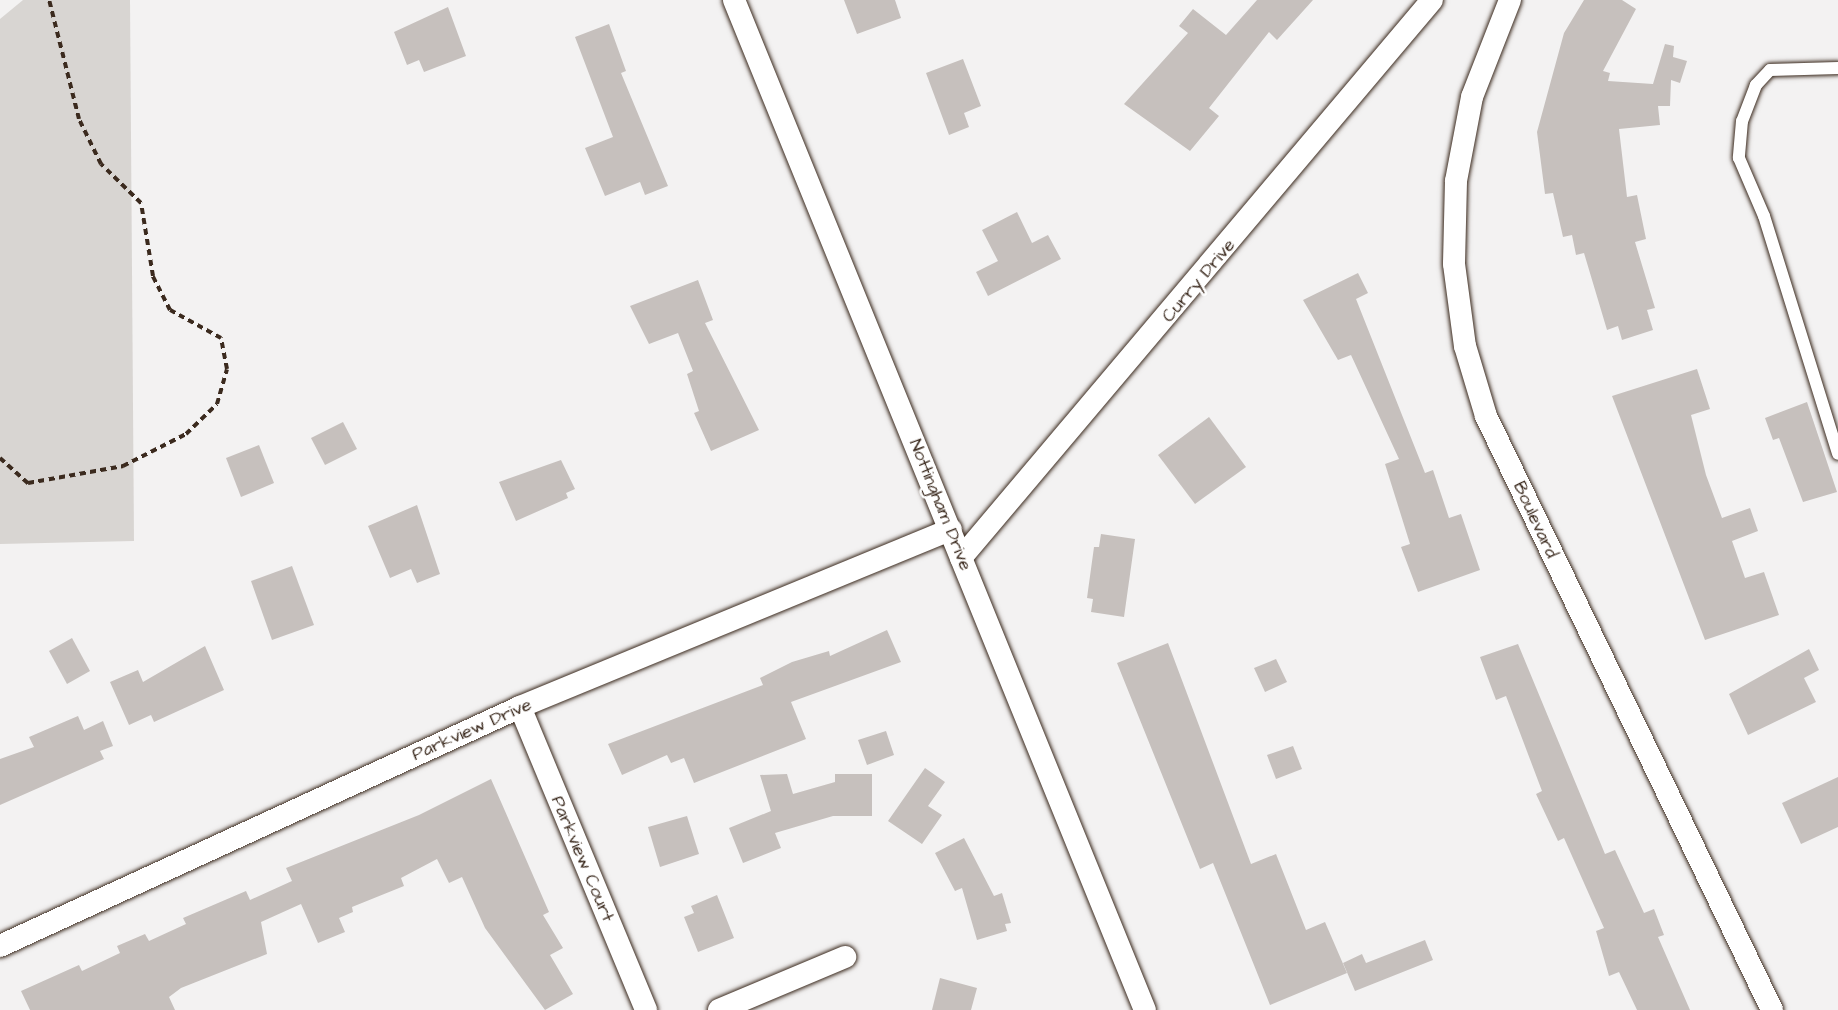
<!DOCTYPE html>
<style>
body{margin:0}
#map{position:relative;width:1838px;height:1010px;overflow:hidden;background:#f3f2f2;font-family:"Architects Daughter",sans-serif}
div>[style]{position:absolute}
.green>*{inset:0;background:#d8d5d2}
.building>*{inset:0;background:#c6c0bd}
.path>*{height:4px;margin-top:-2px;transform-origin:0;background:repeating-linear-gradient(90deg,#3b2a1e 0 6px,transparent 0 10.5px)}
.roads{filter:drop-shadow(0 0 2px #3b2a1e) drop-shadow(0 0 2px #3b2a1e)}
.service>*{height:12px;margin:-6px;padding:0 6px;transform-origin:6px;border-radius:6px;background:#fff}
.minor>*{height:22px;margin:-11px;padding:0 11px;transform-origin:11px;border-radius:11px;background:#fff}
span{translate:-50% -50%;white-space:nowrap;text-align:center;line-height:1.15;-webkit-text-stroke:5px #fff;paint-order:stroke}
.street-label{font-size:18px;color:#3b2a1e}
</style>
<div id="map">
<div class="green">
<i style="clip-path:polygon(23px 0,130px 0,134px 541px,0 544px,0 19px)"></i>
</div>
<div class="building">
<i style="clip-path:polygon(844px 0,895px 0,901px 18px,857px 34px)"></i>
<i style="clip-path:polygon(1257px 0,1313px 0,1277px 40px,1269px 32px,1209px 108px,1219px 116px,1190px 151px,1124px 104px,1188px 33px,1179px 26px,1193px 9px,1226px 35px)"></i>
<i style="clip-path:polygon(1584px 0,1622px 0,1636px 9px,1603px 71px,1610px 73px,1608px 81px,1653px 84px,1665px 44px,1674px 46px,1673px 57px,1687px 61px,1680px 83px,1671px 80px,1670px 106px,1658px 106px,1660px 125px,1619px 129px,1627px 197px,1637px 195px,1646px 239px,1635px 242px,1655px 308px,1647px 310px,1653px 330px,1622px 340px,1618px 326px,1607px 330px,1584px 253px,1576px 255px,1572px 235px,1563px 237px,1553px 193px,1545px 194px,1537px 132px,1564px 33px)"></i>
<i style="clip-path:polygon(448px 7px,466px 56px,424px 72px,419px 60px,407px 65px,394px 32px)"></i>
<i style="clip-path:polygon(609px 24px,626px 71px,621px 73px,668px 186px,645px 195px,640px 182px,605px 196px,585px 148px,613px 137px,575px 37px)"></i>
<i style="clip-path:polygon(963px 59px,981px 106px,964px 113px,969px 127px,949px 135px,926px 73px)"></i>
<i style="clip-path:polygon(1017px 212px,1032px 243px,1048px 235px,1061px 259px,988px 296px,976px 272px,998px 261px,982px 230px)"></i>
<i style="clip-path:polygon(1358px 273px,1368px 293px,1356px 299px,1425px 473px,1433px 470px,1449px 518px,1461px 514px,1480px 570px,1418px 592px,1401px 547px,1410px 544px,1385px 464px,1399px 459px,1351px 355px,1338px 360px,1303px 300px)"></i>
<i style="clip-path:polygon(698px 280px,713px 320px,705px 323px,759px 430px,711px 451px,694px 413px,699px 411px,687px 374px,693px 371px,678px 333px,649px 344px,630px 306px)"></i>
<i style="clip-path:polygon(1697px 369px,1710px 409px,1691px 415px,1706px 475px,1722px 518px,1750px 508px,1758px 531px,1732px 541px,1745px 578px,1764px 572px,1779px 615px,1705px 640px,1612px 396px)"></i>
<i style="clip-path:polygon(1807px 402px,1837px 492px,1803px 502px,1779px 438px,1773px 440px,1765px 418px)"></i>
<i style="clip-path:polygon(1209px 417px,1246px 467px,1195px 504px,1158px 455px)"></i>
<i style="clip-path:polygon(343px 422px,357px 449px,325px 465px,311px 438px)"></i>
<i style="clip-path:polygon(259px 445px,274px 483px,241px 497px,226px 458px)"></i>
<i style="clip-path:polygon(561px 460px,575px 489px,566px 493px,568px 498px,516px 521px,499px 482px)"></i>
<i style="clip-path:polygon(417px 505px,440px 574px,417px 583px,411px 569px,390px 578px,368px 526px)"></i>
<i style="clip-path:polygon(1101px 534px,1135px 539px,1124px 617px,1091px 612px,1093px 599px,1087px 598px,1094px 547px,1099px 547px)"></i>
<i style="clip-path:polygon(292px 566px,314px 625px,272px 640px,251px 581px)"></i>
<i style="clip-path:polygon(887px 630px,901px 662px,791px 702px,806px 739px,694px 783px,684px 758px,671px 763px,667px 755px,622px 775px,608px 744px,763px 685px,760px 678px,792px 662px,829px 651px,830px 656px)"></i>
<i style="clip-path:polygon(72px 638px,90px 671px,67px 684px,49px 651px)"></i>
<i style="clip-path:polygon(1168px 643px,1251px 864px,1276px 854px,1306px 930px,1325px 922px,1347px 973px,1270px 1005px,1213px 863px,1200px 869px,1117px 663px)"></i>
<i style="clip-path:polygon(1518px 644px,1605px 854px,1615px 850px,1644px 913px,1654px 909px,1664px 935px,1658px 937px,1690px 1010px,1637px 1010px,1619px 972px,1609px 976px,1596px 931px,1604px 928px,1564px 838px,1558px 841px,1536px 794px,1542px 791px,1506px 696px,1496px 700px,1480px 657px)"></i>
<i style="clip-path:polygon(205px 646px,224px 690px,154px 722px,151px 715px,129px 725px,110px 682px,138px 670px,143px 682px)"></i>
<i style="clip-path:polygon(1809px 649px,1819px 670px,1804px 678px,1816px 702px,1748px 735px,1729px 694px)"></i>
<i style="clip-path:polygon(1276px 659px,1287px 682px,1265px 692px,1254px 668px)"></i>
<i style="clip-path:polygon(78px 716px,84px 730px,103px 721px,113px 746px,100px 751px,104px 759px,0 805px,0 759px,34px 747px,29px 737px)"></i>
<i style="clip-path:polygon(886px 731px,894px 755px,867px 765px,858px 740px)"></i>
<i style="clip-path:polygon(1293px 746px,1302px 769px,1276px 779px,1267px 755px)"></i>
<i style="clip-path:polygon(925px 768px,945px 782px,928px 806px,942px 815px,922px 844px,888px 821px)"></i>
<i style="clip-path:polygon(787px 774px,793px 794px,835px 782px,835px 774px,872px 774px,872px 816px,833px 816px,775px 833px,781px 848px,743px 863px,729px 828px,771px 811px,760px 775px)"></i>
<i style="clip-path:polygon(1838px 777px,1838px 827px,1801px 844px,1782px 803px)"></i>
<i style="clip-path:polygon(491px 779px,549px 912px,543px 915px,563px 948px,550px 955px,573px 994px,545px 1010px,485px 928px,462px 877px,449px 883px,437px 859px,401px 878px,404px 886px,352px 907px,353px 912px,339px 918px,345px 932px,318px 943px,301px 904px,261px 922px,267px 954px,181px 988px,169px 997px,175px 1010px,30px 1010px,21px 991px,79px 965px,82px 971px,120px 953px,117px 946px,145px 934px,149px 941px,186px 924px,183px 918px,246px 891px,250px 900px,292px 881px,286px 868px,419px 815px)"></i>
<i style="clip-path:polygon(687px 816px,699px 854px,660px 867px,648px 827px)"></i>
<i style="clip-path:polygon(964px 838px,994px 896px,1002px 893px,1011px 923px,1005px 924px,1007px 931px,977px 940px,962px 888px,955px 891px,935px 853px)"></i>
<i style="clip-path:polygon(717px 895px,734px 938px,698px 952px,684px 917px,694px 913px,691px 906px)"></i>
<i style="clip-path:polygon(1425px 940px,1433px 960px,1355px 991px,1343px 963px,1362px 954px,1366px 963px)"></i>
<i style="clip-path:polygon(940px 978px,977px 988px,971px 1010px,932px 1010px)"></i>
</div>
<div class="path">
<i style="left:0;top:458px;width:38px;rotate:42deg"></i>
<i style="left:28px;top:483px;width:97px;rotate:-10.1deg"></i>
<i style="left:123px;top:466px;width:71px;rotate:-26.9deg"></i>
<i style="left:186px;top:434px;width:43px;rotate:-44.1deg"></i>
<i style="left:217px;top:404px;width:36px;rotate:-74deg"></i>
<i style="left:227px;top:369px;width:32px;rotate:-101deg"></i>
<i style="left:221px;top:338px;width:58px;rotate:-151.2deg"></i>
<i style="left:170px;top:310px;width:38px;rotate:-117deg"></i>
<i style="left:153px;top:276px;width:74px;rotate:-99.3deg"></i>
<i style="left:141px;top:203px;width:56px;rotate:-135.7deg"></i>
<i style="left:101px;top:164px;width:50px;rotate:-116.1deg"></i>
<i style="left:79px;top:119px;width:123px;rotate:-104.1deg"></i>
</div>
<div class="roads">
<div class="service">
<i style="left:1838px;top:68px;width:68px;rotate:178.3deg"></i>
<i style="left:1770px;top:70px;width:21px;rotate:133deg"></i>
<i style="left:1756px;top:85px;width:39px;rotate:111deg"></i>
<i style="left:1742px;top:121px;width:37px;rotate:95deg"></i>
<i style="left:1739px;top:158px;width:63px;rotate:66.7deg"></i>
<i style="left:1764px;top:216px;width:249px;rotate:72.7deg"></i>
</div>
<div class="minor">
<i style="left:734px;top:0;width:1090px;rotate:67.86deg"></i>
<i style="left:1510px;top:0;width:104px;rotate:111.4deg"></i>
<i style="left:1472px;top:97px;width:86px;rotate:100.8deg"></i>
<i style="left:1456px;top:181px;width:83px;rotate:91.4deg"></i>
<i style="left:1454px;top:264px;width:83px;rotate:82.4deg"></i>
<i style="left:1465px;top:346px;width:73px;rotate:73.3deg"></i>
<i style="left:1486px;top:416px;width:659px;rotate:64.29deg"></i>
<i style="left:961px;top:558px;width:730px;rotate:-49.83deg"></i>
<i style="left:520px;top:707px;width:328px;rotate:67.4deg"></i>
<i style="left:0;top:946px;width:572px;rotate:-24.68deg"></i>
<i style="left:520px;top:707px;width:466px;rotate:-22.4deg"></i>
<i style="left:719px;top:1010px;width:137px;rotate:-22.8deg"></i>
</div>
</div>
<div class="street-label">
<span style="left:1199px;top:281px;rotate:-50deg">Curry Drive</span>
<span style="left:940px;top:505px;rotate:68deg">Nottingham Drive</span>
<span style="left:1535px;top:520px;rotate:65deg">Boulevard</span>
<span style="left:472px;top:730px;rotate:-24deg">Parkview Drive</span>
<span style="left:582px;top:859px;rotate:67deg">Parkview Court</span>
</div>
</div>
